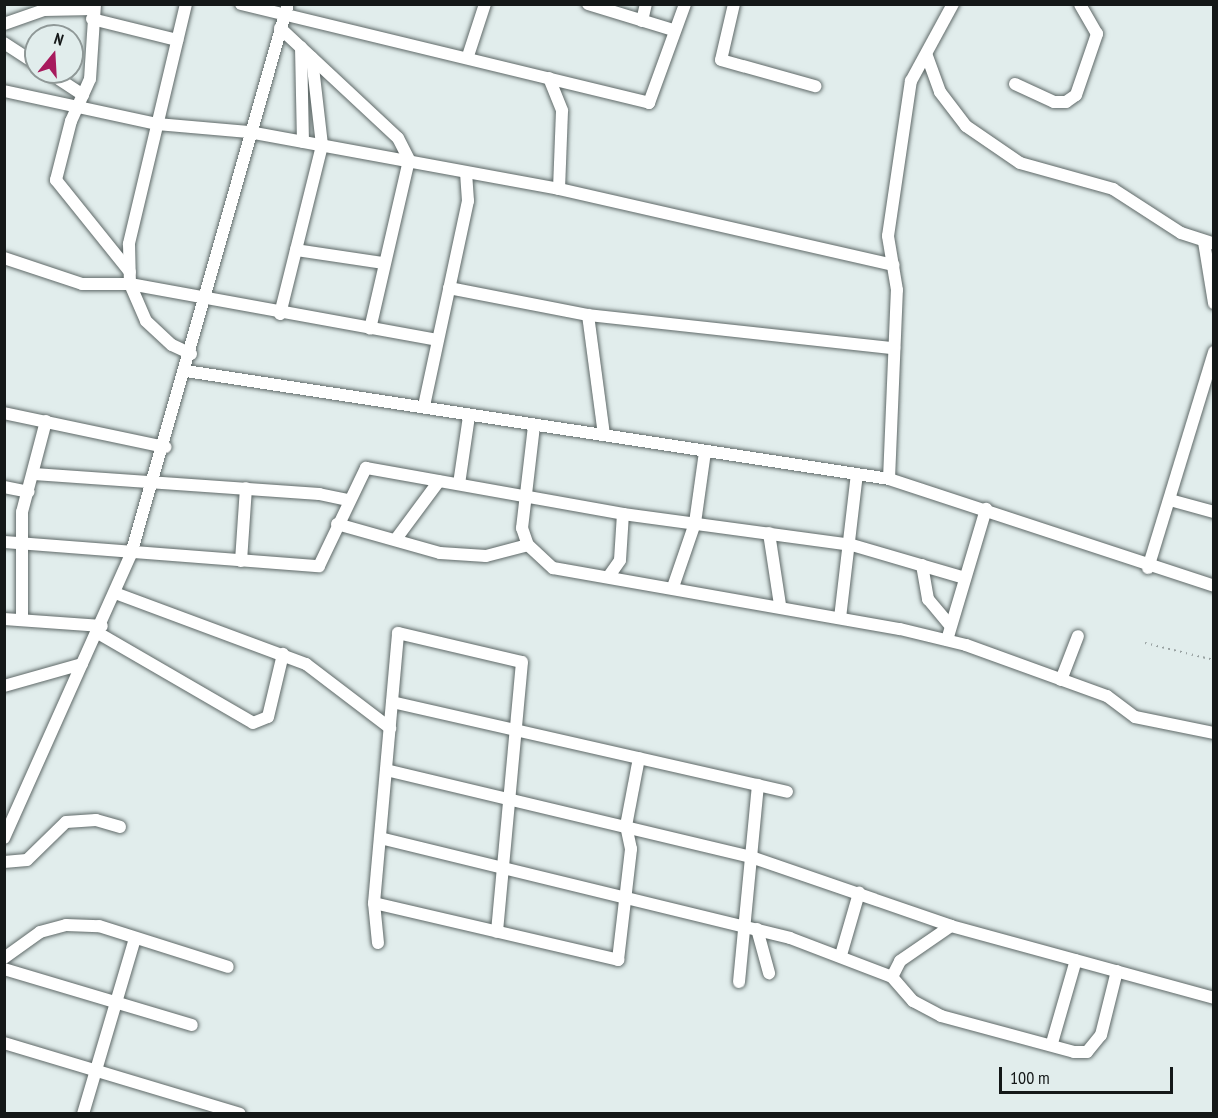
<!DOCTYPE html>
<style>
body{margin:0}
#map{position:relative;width:1218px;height:1118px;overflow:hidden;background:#e1edec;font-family:"PT Sans Narrow",sans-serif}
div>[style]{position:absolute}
.path>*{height:2px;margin-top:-1px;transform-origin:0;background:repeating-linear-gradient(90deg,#99a2a2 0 1.5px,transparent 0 6px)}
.roads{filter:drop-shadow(0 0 2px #5f6968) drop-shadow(0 0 2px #5f6968)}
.minor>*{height:12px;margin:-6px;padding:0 6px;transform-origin:6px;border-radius:6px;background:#fff}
span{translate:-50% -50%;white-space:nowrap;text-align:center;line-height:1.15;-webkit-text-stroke:6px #e1edec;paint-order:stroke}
.frame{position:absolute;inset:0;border:6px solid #141818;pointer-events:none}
.north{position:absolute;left:24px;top:24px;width:60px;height:60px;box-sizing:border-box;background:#e1edec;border:2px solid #8f9897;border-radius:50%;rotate:18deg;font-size:16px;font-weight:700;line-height:24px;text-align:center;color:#141818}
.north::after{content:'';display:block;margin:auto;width:21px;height:27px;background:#a71a5d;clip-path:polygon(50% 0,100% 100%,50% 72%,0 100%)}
.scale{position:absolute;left:999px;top:1067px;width:174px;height:27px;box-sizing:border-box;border:3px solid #141818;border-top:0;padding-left:8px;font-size:18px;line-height:21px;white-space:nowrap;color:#141818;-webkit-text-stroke:4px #e1edec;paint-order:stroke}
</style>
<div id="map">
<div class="path">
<i style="left:1145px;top:643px;width:71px;rotate:13.8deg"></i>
</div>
<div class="roads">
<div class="minor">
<i style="left:95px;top:4px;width:75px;rotate:93.8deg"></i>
<i style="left:90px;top:79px;width:46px;rotate:114.3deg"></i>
<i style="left:71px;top:121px;width:61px;rotate:104.3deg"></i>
<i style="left:56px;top:180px;width:118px;rotate:51.2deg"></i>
<i style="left:186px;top:4px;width:247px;rotate:103.4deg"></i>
<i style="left:129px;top:244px;width:40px;rotate:88.6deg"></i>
<i style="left:130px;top:284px;width:40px;rotate:66.6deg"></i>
<i style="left:146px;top:321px;width:35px;rotate:43deg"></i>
<i style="left:172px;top:345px;width:21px;rotate:25deg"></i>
<i style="left:241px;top:4px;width:420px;rotate:13.6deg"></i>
<i style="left:649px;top:103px;width:105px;rotate:-70deg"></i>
<i style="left:588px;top:4px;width:89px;rotate:17deg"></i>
<i style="left:734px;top:4px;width:57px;rotate:103.1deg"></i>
<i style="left:721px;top:60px;width:98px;rotate:15.5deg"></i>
<i style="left:92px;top:19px;width:88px;rotate:13.9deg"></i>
<i style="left:642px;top:21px;width:17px;rotate:-77deg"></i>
<i style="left:4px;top:24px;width:42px;rotate:-19.3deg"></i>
<i style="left:44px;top:10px;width:50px;rotate:-1.1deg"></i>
<i style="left:280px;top:28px;width:161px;rotate:43deg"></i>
<i style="left:398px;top:138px;width:25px;rotate:63deg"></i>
<i style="left:409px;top:160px;width:173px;rotate:103deg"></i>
<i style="left:4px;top:43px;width:38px;rotate:33deg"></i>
<i style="left:301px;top:47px;width:95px;rotate:88.8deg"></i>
<i style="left:468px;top:56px;width:55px;rotate:-71.9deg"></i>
<i style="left:927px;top:56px;width:38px;rotate:70deg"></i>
<i style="left:940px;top:92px;width:43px;rotate:52.6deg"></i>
<i style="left:966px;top:126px;width:65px;rotate:34.4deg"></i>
<i style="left:1020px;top:163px;width:97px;rotate:15.6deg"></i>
<i style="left:1113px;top:189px;width:81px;rotate:32.9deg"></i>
<i style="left:1181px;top:233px;width:35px;rotate:18deg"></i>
<i style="left:48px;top:72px;width:42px;rotate:33.3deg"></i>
<i style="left:549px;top:78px;width:35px;rotate:68deg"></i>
<i style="left:562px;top:111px;width:78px;rotate:92.2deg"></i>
<i style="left:1015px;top:84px;width:43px;rotate:24.8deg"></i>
<i style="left:1054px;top:102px;width:12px"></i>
<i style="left:1066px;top:102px;width:12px;rotate:-35deg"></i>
<i style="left:1076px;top:95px;width:65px;rotate:-71deg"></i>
<i style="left:1097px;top:34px;width:34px;rotate:-120deg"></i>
<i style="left:4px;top:91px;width:157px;rotate:12.2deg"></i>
<i style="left:157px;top:124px;width:92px;rotate:5deg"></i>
<i style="left:249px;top:132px;width:315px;rotate:10.4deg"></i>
<i style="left:559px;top:189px;width:343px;rotate:12.8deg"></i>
<i style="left:1204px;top:242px;width:62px;rotate:80.7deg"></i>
<i style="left:296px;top:250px;width:88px;rotate:8.5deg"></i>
<i style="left:4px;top:258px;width:82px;rotate:18.4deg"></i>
<i style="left:82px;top:284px;width:48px"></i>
<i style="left:130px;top:284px;width:312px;rotate:10.3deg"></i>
<i style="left:449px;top:288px;width:142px;rotate:11deg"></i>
<i style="left:588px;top:315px;width:308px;rotate:6.2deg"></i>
<i style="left:280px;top:314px;width:174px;rotate:-76deg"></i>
<i style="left:322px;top:145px;width:88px;rotate:-96.6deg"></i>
<i style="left:588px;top:315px;width:121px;rotate:82.4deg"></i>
<i style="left:186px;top:371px;width:711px;rotate:8.73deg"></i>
<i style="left:889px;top:479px;width:342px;rotate:18.2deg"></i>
<i style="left:424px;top:406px;width:210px;rotate:-77.9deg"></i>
<i style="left:468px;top:201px;width:28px;rotate:-94deg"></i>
<i style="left:4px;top:413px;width:165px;rotate:11.9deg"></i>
<i style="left:534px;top:426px;width:103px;rotate:96.7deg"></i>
<i style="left:522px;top:528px;width:18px;rotate:71deg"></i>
<i style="left:528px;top:545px;width:34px;rotate:43deg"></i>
<i style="left:553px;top:568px;width:352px;rotate:10deg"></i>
<i style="left:900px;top:629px;width:68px;rotate:13.6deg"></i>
<i style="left:966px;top:645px;width:150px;rotate:19.9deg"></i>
<i style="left:1107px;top:696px;width:35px;rotate:37deg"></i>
<i style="left:1135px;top:717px;width:81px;rotate:11.4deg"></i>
<i style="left:34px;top:474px;width:286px;rotate:4deg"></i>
<i style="left:319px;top:494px;width:30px;rotate:12deg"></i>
<i style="left:889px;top:479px;width:189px;rotate:-87.6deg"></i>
<i style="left:897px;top:290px;width:55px;rotate:-99.5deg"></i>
<i style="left:888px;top:236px;width:157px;rotate:-81.6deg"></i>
<i style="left:911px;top:81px;width:88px;rotate:-61.4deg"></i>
<i style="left:459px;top:484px;width:69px;rotate:-81.6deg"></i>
<i style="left:4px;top:487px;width:25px;rotate:11deg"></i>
<i style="left:1170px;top:500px;width:46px;rotate:15.3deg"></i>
<i style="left:337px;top:524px;width:107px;rotate:15.7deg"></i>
<i style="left:440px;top:553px;width:46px;rotate:3.7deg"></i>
<i style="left:486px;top:556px;width:43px;rotate:-14.7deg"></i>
<i style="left:769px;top:533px;width:73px;rotate:81.3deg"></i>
<i style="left:396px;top:539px;width:72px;rotate:-53.4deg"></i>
<i style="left:4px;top:542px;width:316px;rotate:4.4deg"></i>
<i style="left:319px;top:566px;width:109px;rotate:-64.4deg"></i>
<i style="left:366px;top:468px;width:261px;rotate:10.1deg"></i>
<i style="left:623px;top:514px;width:231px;rotate:7.7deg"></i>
<i style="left:852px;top:545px;width:118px;rotate:16.3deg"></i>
<i style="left:241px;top:561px;width:73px;rotate:-86.1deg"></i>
<i style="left:922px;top:565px;width:35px;rotate:80deg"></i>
<i style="left:928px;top:599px;width:35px;rotate:50deg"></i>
<i style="left:1148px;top:568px;width:226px;rotate:-73deg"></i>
<i style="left:609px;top:576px;width:19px;rotate:-55deg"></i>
<i style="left:620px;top:560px;width:46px;rotate:-86.3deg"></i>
<i style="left:673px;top:587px;width:68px;rotate:-71deg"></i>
<i style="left:695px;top:523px;width:72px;rotate:-82deg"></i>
<i style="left:115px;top:593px;width:204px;rotate:20.4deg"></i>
<i style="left:306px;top:664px;width:106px;rotate:37.3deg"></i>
<i style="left:840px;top:618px;width:145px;rotate:-83.3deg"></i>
<i style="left:4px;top:619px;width:98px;rotate:4.1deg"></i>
<i style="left:22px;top:620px;width:108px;rotate:-90deg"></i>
<i style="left:22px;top:512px;width:94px;rotate:-75.2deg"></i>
<i style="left:98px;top:633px;width:179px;rotate:30.1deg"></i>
<i style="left:253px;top:723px;width:16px;rotate:-22deg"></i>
<i style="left:268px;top:717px;width:65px;rotate:-76.6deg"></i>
<i style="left:947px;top:640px;width:137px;rotate:-73.4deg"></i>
<i style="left:1061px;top:680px;width:47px;rotate:-68.9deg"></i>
<i style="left:4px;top:686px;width:81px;rotate:-15.8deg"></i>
<i style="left:392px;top:702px;width:405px;rotate:12.8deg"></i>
<i style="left:386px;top:770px;width:378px;rotate:13.4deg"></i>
<i style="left:754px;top:858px;width:208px;rotate:19deg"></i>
<i style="left:951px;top:926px;width:273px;rotate:15.3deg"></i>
<i style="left:4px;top:838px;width:311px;rotate:-65.9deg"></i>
<i style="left:131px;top:554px;width:572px;rotate:-74.07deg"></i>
<i style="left:380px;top:838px;width:422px;rotate:13.7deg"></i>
<i style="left:790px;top:938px;width:109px;rotate:20.9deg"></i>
<i style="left:892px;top:977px;width:32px;rotate:49deg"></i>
<i style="left:913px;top:1001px;width:32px;rotate:28deg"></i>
<i style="left:941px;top:1016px;width:138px;rotate:15.1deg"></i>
<i style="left:1074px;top:1052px;width:13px"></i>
<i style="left:1087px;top:1052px;width:22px;rotate:-51deg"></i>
<i style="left:1101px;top:1035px;width:66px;rotate:-76deg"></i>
<i style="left:4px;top:862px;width:23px;rotate:-5deg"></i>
<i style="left:27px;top:860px;width:54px;rotate:-44.3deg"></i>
<i style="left:66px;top:822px;width:30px;rotate:-4deg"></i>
<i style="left:96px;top:820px;width:25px;rotate:16deg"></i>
<i style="left:374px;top:903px;width:251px;rotate:13.1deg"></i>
<i style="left:618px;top:960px;width:112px;rotate:-83.3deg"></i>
<i style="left:631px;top:849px;width:24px;rotate:-102deg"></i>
<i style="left:626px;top:826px;width:69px;rotate:-79.2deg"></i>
<i style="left:757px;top:929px;width:46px;rotate:74.7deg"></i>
<i style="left:378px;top:943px;width:40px;rotate:-95.7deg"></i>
<i style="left:374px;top:903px;width:271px;rotate:-84.9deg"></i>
<i style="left:398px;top:633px;width:127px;rotate:13.2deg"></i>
<i style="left:522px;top:662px;width:271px;rotate:95.3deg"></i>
<i style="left:841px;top:955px;width:65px;rotate:-73.8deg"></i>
<i style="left:4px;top:958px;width:44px;rotate:-35.8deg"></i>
<i style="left:40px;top:932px;width:27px;rotate:-15deg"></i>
<i style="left:66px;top:925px;width:33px;rotate:2deg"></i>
<i style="left:99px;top:926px;width:135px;rotate:17.6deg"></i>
<i style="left:4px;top:969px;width:196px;rotate:16.6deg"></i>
<i style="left:892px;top:977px;width:18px;rotate:-63deg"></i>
<i style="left:900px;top:961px;width:62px;rotate:-34.5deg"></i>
<i style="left:739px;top:982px;width:198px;rotate:-84.5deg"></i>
<i style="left:4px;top:1043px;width:246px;rotate:16.7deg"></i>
<i style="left:1052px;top:1043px;width:86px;rotate:-73.9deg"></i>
<i style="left:83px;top:1114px;width:183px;rotate:-73.5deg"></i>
</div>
</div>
<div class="frame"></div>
<div class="north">N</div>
<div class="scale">100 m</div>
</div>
